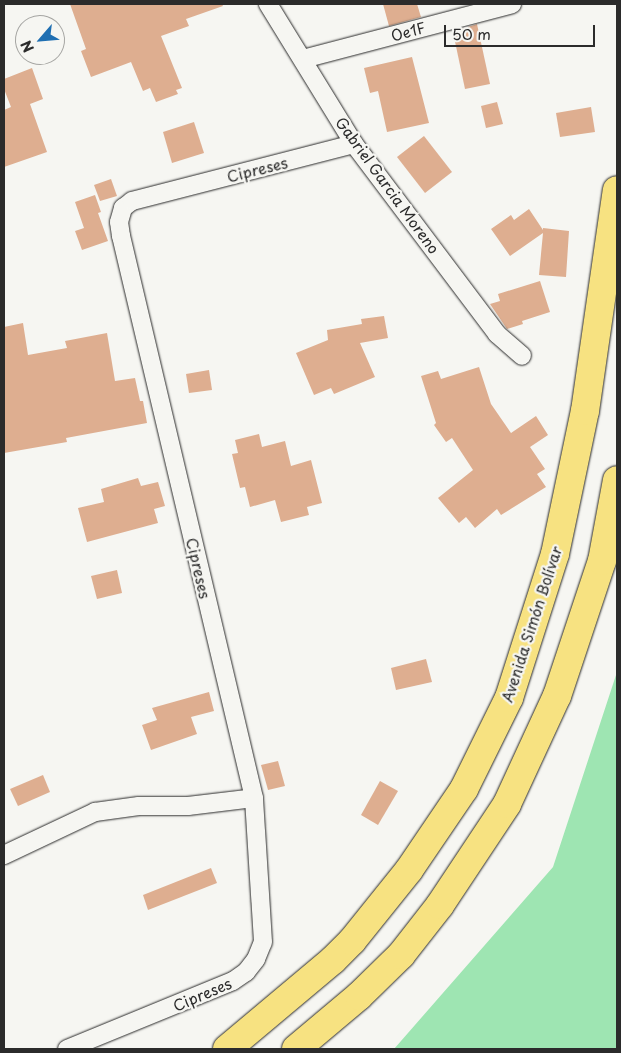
<!DOCTYPE html>
<meta charset="utf-8">
<style>
body{margin:0}
#map{position:relative;width:621px;height:1053px;overflow:hidden;background:#f6f6f2;font-family:"Playpen Sans",sans-serif}
div>[style]{position:absolute}
.green>*{inset:0;background:#9ee5b2}
.building>*{inset:0;background:#deae90}
.roads{filter:drop-shadow(0 0 1px #2b2b2b) drop-shadow(0 0 1px #2b2b2b)}
.minor>*{height:18px;margin:-9px;padding:0 9px;transform-origin:9px;border-radius:9px;background:#f6f6f2}
.trunk>*{height:28px;margin:-14px;padding:0 14px;transform-origin:14px;border-radius:14px;background:#f7e281}
span{translate:-50% -50%;white-space:nowrap;text-align:center;line-height:1.15;-webkit-text-stroke:4.5px #f6f6f2;paint-order:stroke}
.street-label{font-size:15px;color:#2b2b2b}
.frame{position:absolute;inset:0;border:5px solid #2b2b2b;pointer-events:none}
.north{position:absolute;left:15px;top:15px;width:50px;height:50px;box-sizing:border-box;background:#f6f6f2;border:1px solid #a5a5a2;border-radius:50%;rotate:243deg;font-size:14px;font-weight:700;line-height:20px;text-align:center;color:#2b2b2b}
.north::after{content:'';display:block;margin:auto;width:18px;height:22px;background:#1f6fb2;clip-path:polygon(50% 0,100% 100%,50% 72%,0 100%)}
.scale{position:absolute;left:444px;top:25px;width:151px;height:22px;box-sizing:border-box;border:2px solid #2b2b2b;border-top:0;padding-left:6px;font-size:15px;line-height:18px;white-space:nowrap;color:#2b2b2b;-webkit-text-stroke:4px #f6f6f2;paint-order:stroke}
</style>
<div id="map">
<div class="green">
<i style="clip-path:polygon(617px 672px,617px 1049px,394px 1049px,553px 867px)"></i>
</div>
<div class="building">
<i style="clip-path:polygon(70px 4px,222px 4px,223px 6px,186px 19px,189px 26px,161px 36px,182px 88px,176px 90px,178px 94px,156px 102px,150px 88px,143px 91px,131px 62px,91px 77px,81px 51px,86px 49px)"></i>
<i style="clip-path:polygon(383px 4px,417px 4px,421px 17px,389px 26px)"></i>
<i style="clip-path:polygon(477px 24px,490px 84px,465px 89px,453px 32px)"></i>
<i style="clip-path:polygon(412px 57px,429px 123px,387px 132px,378px 91px,370px 93px,364px 68px)"></i>
<i style="clip-path:polygon(32px 68px,43px 99px,30px 104px,47px 152px,4px 167px,4px 110px,11px 107px,4px 89px,4px 79px)"></i>
<i style="clip-path:polygon(497px 102px,503px 124px,486px 128px,481px 106px)"></i>
<i style="clip-path:polygon(591px 107px,595px 132px,560px 137px,556px 113px)"></i>
<i style="clip-path:polygon(194px 122px,204px 153px,172px 163px,163px 132px)"></i>
<i style="clip-path:polygon(424px 136px,452px 172px,425px 193px,397px 157px)"></i>
<i style="clip-path:polygon(111px 179px,117px 196px,100px 201px,94px 185px)"></i>
<i style="clip-path:polygon(95px 195px,101px 212px,98px 213px,108px 241px,82px 250px,75px 231px,84px 228px,75px 202px)"></i>
<i style="clip-path:polygon(529px 209px,543px 230px,543px 228px,569px 231px,566px 277px,539px 275px,543px 233px,510px 256px,491px 229px,511px 215px,514px 220px)"></i>
<i style="clip-path:polygon(540px 281px,550px 312px,522px 321px,523px 324px,507px 329px,490px 304px,500px 301px,498px 294px)"></i>
<i style="clip-path:polygon(384px 316px,388px 338px,360px 343px,375px 377px,334px 394px,331px 388px,314px 395px,296px 353px,328px 340px,327px 330px,362px 324px,361px 319px)"></i>
<i style="clip-path:polygon(23px 323px,28px 355px,67px 348px,65px 341px,107px 333px,115px 381px,135px 378px,140px 401px,143px 401px,147px 423px,66px 438px,67px 442px,4px 453px,4px 327px)"></i>
<i style="clip-path:polygon(479px 367px,491px 404px,511px 433px,536px 416px,548px 435px,530px 447px,545px 469px,537px 474px,546px 487px,501px 515px,497px 509px,475px 528px,466px 517px,459px 523px,438px 498px,473px 470px,452px 438px,446px 442px,434px 425px,436px 423px,421px 376px,438px 371px,441px 379px)"></i>
<i style="clip-path:polygon(209px 370px,212px 390px,189px 393px,186px 374px)"></i>
<i style="clip-path:polygon(259px 434px,262px 447px,285px 441px,291px 466px,311px 460px,322px 503px,307px 507px,309px 515px,281px 522px,275px 500px,250px 507px,245px 487px,240px 488px,232px 454px,238px 453px,235px 440px)"></i>
<i style="clip-path:polygon(138px 478px,141px 486px,158px 482px,165px 506px,154px 509px,158px 523px,87px 542px,78px 508px,104px 502px,101px 489px)"></i>
<i style="clip-path:polygon(117px 570px,122px 593px,97px 599px,91px 576px)"></i>
<i style="clip-path:polygon(426px 659px,432px 682px,396px 690px,391px 668px)"></i>
<i style="clip-path:polygon(209px 692px,214px 711px,191px 717px,197px 734px,151px 750px,142px 725px,157px 720px,152px 708px)"></i>
<i style="clip-path:polygon(278px 761px,285px 786px,268px 790px,261px 765px)"></i>
<i style="clip-path:polygon(43px 775px,50px 792px,18px 806px,10px 789px)"></i>
<i style="clip-path:polygon(380px 781px,398px 791px,378px 825px,361px 815px)"></i>
<i style="clip-path:polygon(211px 868px,217px 883px,148px 910px,143px 895px)"></i>
</div>
<div class="roads">
<div class="minor">
<i style="left:268px;top:4px;width:164px;rotate:58.4deg"></i>
<i style="left:354px;top:144px;width:238px;rotate:53deg"></i>
<i style="left:497px;top:334px;width:33px;rotate:41deg"></i>
<i style="left:303px;top:59px;width:216px;rotate:-14.7deg"></i>
<i style="left:4px;top:855px;width:101px;rotate:-25.3deg"></i>
<i style="left:95px;top:812px;width:44px;rotate:-7.8deg"></i>
<i style="left:139px;top:806px;width:49px"></i>
<i style="left:188px;top:806px;width:66px;rotate:-6.9deg"></i>
<i style="left:67px;top:1049px;width:179px;rotate:-22.3deg"></i>
<i style="left:233px;top:981px;width:16px;rotate:-35deg"></i>
<i style="left:246px;top:972px;width:16px;rotate:-52deg"></i>
<i style="left:256px;top:959px;width:18px;rotate:-68deg"></i>
<i style="left:263px;top:942px;width:144px;rotate:-93.6deg"></i>
<i style="left:254px;top:798px;width:578px;rotate:-103.31deg"></i>
<i style="left:121px;top:236px;width:14px;rotate:-98deg"></i>
<i style="left:119px;top:222px;width:15px;rotate:-74deg"></i>
<i style="left:123px;top:208px;width:11px;rotate:-38deg"></i>
<i style="left:132px;top:201px;width:229px;rotate:-14.4deg"></i>
</div>
<div class="trunk">
<i style="left:227px;top:1049px;width:138px;rotate:-40deg"></i>
<i style="left:333px;top:960px;width:27px;rotate:-45deg"></i>
<i style="left:352px;top:941px;width:91px;rotate:-51.2deg"></i>
<i style="left:409px;top:870px;width:98px;rotate:-55.8deg"></i>
<i style="left:464px;top:789px;width:102px;rotate:-63.7deg"></i>
<i style="left:509px;top:698px;width:151px;rotate:-72.3deg"></i>
<i style="left:555px;top:554px;width:146px;rotate:-78.2deg"></i>
<i style="left:585px;top:411px;width:223px;rotate:-81.8deg"></i>
<i style="left:296px;top:1049px;width:82px;rotate:-40.1deg"></i>
<i style="left:359px;top:996px;width:59px;rotate:-44.3deg"></i>
<i style="left:401px;top:955px;width:63px;rotate:-52deg"></i>
<i style="left:440px;top:905px;width:121px;rotate:-56.4deg"></i>
<i style="left:507px;top:804px;width:119px;rotate:-65.2deg"></i>
<i style="left:557px;top:696px;width:142px;rotate:-71.6deg"></i>
<i style="left:602px;top:561px;width:82px;rotate:-79.5deg"></i>
</div>
</div>
<div class="street-label">
<span style="left:408px;top:31px;rotate:-15deg">Oe1F</span>
<span style="left:257px;top:169px;rotate:-14deg">Cipreses</span>
<span style="left:388px;top:185px;rotate:54deg">Gabriel Garcia Moreno</span>
<span style="left:199px;top:568px;rotate:77deg">Cipreses</span>
<span style="left:531px;top:624px;rotate:-72deg">Avenida Simón Bolívar</span>
<span style="left:202px;top:994px;rotate:-23deg">Cipreses</span>
</div>
<div class="frame"></div>
<div class="north">N</div>
<div class="scale">50 m</div>
</div>
